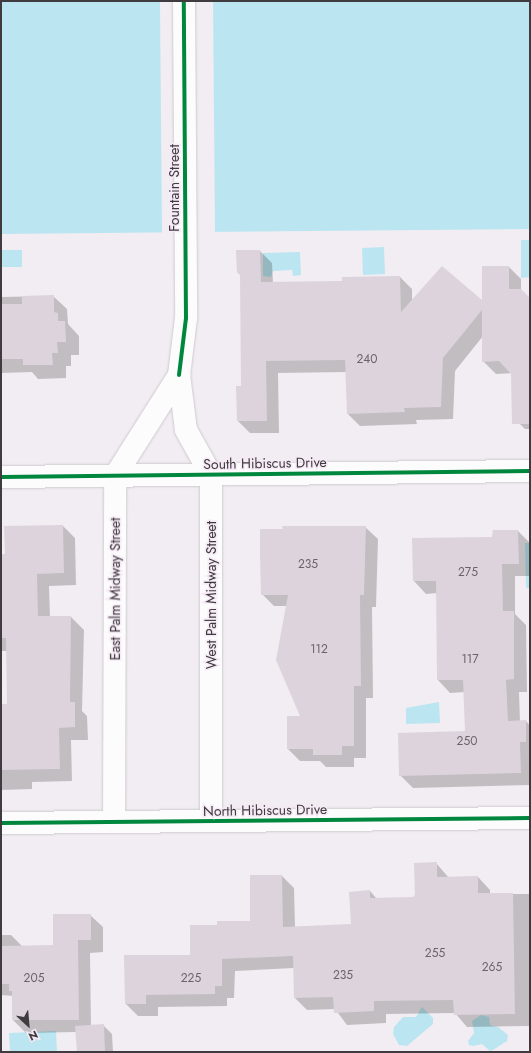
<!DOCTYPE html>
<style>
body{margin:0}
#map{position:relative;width:531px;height:1053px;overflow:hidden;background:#f2edf2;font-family:Jost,sans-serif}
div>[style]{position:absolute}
.water>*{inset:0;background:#bbe6f1}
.pier>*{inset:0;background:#f2edf2}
.shadow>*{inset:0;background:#0003}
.building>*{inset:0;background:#dcd3dd}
.roads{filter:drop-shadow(0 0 1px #cecacf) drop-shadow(0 0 1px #cecacf)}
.minor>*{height:22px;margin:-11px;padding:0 11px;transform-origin:11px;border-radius:11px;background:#fdfcfd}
.cycleway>*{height:4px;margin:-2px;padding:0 2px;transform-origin:2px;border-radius:2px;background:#00873e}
span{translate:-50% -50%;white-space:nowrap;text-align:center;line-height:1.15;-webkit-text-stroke:3px #f5eaf5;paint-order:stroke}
.number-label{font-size:12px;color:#696469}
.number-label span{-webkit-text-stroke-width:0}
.street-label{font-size:14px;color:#3f3b3f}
.frame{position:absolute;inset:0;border:2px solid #3f3b3f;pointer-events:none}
.north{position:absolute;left:8px;top:1005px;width:40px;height:40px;-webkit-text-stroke:3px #f5eaf5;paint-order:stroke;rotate:154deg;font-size:11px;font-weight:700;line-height:16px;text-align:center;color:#3f3b3f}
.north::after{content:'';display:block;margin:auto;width:14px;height:18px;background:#3f3b3f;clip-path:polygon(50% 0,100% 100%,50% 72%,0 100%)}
</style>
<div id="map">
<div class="water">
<i style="clip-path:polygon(1px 1px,530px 1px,530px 229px,1px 234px)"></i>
<i style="clip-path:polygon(521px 240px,530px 240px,530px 277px,521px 278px)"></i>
<i style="clip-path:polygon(384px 247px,385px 274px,363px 275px,362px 248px)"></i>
<i style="clip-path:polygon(1px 250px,22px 250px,22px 267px,1px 267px)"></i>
<i style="clip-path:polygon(300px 252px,301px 275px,293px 276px,292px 270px,273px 271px,271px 277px,263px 276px,263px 253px)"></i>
<i style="clip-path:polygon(525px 543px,530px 543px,530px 588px,526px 588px)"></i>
<i style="clip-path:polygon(439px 702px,440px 723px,406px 724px,406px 708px)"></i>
<i style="clip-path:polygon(422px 1007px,433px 1018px,433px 1024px,407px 1046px,399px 1045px,393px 1034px,394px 1027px,403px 1017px,416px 1017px)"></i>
<i style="clip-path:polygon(481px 1015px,489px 1017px,490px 1025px,498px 1027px,508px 1035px,507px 1041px,493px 1050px,490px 1051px,482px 1044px,473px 1046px,469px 1045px,468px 1041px,474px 1033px,472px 1021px)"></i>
<i style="clip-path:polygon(56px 1031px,57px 1052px,10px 1052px,9px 1033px)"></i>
</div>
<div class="pier">
<i style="clip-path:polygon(160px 1px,213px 1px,215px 234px,162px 234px)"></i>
</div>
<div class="shadow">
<i style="clip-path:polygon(260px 251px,272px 263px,273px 283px,343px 282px,400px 277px,412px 289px,412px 301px,483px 302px,509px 267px,521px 279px,521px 290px,530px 299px,530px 429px,525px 429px,513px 417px,512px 373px,496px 374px,483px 361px,483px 336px,455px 371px,453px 419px,416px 420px,417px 424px,360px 426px,348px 414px,346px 372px,278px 373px,279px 433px,250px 433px,238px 421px,242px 387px,241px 276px,238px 272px)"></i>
<i style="clip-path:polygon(53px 296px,67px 309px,68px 324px,79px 336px,79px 355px,71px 355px,71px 366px,66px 366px,66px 378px,38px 379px,32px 372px,1px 373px,1px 297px)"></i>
<i style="clip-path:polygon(63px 526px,75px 538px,76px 585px,49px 586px,50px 617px,71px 617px,84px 630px,82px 711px,87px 716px,88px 740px,71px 740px,72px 781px,32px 782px,32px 789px,1px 790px,1px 705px,8px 705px,7px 651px,1px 651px,1px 555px,6px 555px)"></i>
<i style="clip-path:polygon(365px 527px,378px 539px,376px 607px,372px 607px,373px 698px,366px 698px,366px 758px,354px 758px,354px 767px,326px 767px,320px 761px,300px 761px,288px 749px,301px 717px,287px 606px,274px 606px,262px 594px)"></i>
<i style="clip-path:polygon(518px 531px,530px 543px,530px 576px,515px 576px,515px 614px,526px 625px,527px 692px,519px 692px,520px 722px,526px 721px,530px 726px,530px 785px,413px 788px,400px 775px,466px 732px,465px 692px,450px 693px,438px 680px,437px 593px,426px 594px,414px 581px,493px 538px)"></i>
<i style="clip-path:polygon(436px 863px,449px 878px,478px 877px,490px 890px,490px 894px,530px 894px,530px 1026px,467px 1027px,455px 1013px,386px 1014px,386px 1023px,347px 1025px,335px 1009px,307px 1010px,295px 998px,294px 968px,235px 971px,234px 998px,227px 998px,227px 1006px,158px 1007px,158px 1016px,138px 1016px,126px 1004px,191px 956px,218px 926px,251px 922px,282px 876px,294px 888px,295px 927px,352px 925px,370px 891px,377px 899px,413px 898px)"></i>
<i style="clip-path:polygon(90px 915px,103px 927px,103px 952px,90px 953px,91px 1026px,103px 1025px,112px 1034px,113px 1052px,78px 1052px,76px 1032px,26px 1033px,13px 1020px,13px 996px,1px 995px,1px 935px,11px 935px,23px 947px,54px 946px)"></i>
</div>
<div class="building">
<i style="clip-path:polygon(236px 250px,260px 250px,261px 282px,342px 281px,342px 277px,400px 276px,401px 312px,442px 266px,482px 300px,482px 266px,509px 266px,509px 289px,521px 289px,530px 298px,530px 424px,512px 424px,511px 374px,499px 361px,482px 362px,482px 310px,443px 358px,441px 407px,404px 408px,405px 412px,347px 414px,345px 360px,266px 361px,267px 421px,237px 421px,236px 386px,241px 386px,240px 273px,237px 273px)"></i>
<i style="clip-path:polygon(54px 295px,54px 312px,58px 313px,58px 321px,65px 321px,66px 342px,57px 342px,58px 353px,52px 353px,53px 365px,23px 365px,23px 359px,1px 359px,1px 304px,22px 304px,22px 296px)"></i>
<i style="clip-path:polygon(63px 525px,64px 573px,37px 574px,38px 616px,71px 616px,70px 702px,75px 702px,75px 727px,59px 728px,60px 769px,1px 770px,1px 704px,7px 704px,6px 638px,1px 638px,1px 554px,5px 554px,4px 526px)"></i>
<i style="clip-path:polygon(282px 526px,366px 526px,364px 595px,360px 595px,361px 686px,354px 686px,354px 746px,342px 746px,342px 755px,313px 755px,313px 749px,287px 749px,287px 716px,300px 716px,276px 660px,288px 595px,261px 595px,260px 553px,260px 529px,283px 529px)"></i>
<i style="clip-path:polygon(493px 530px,518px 530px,519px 564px,502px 564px,503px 611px,514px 611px,514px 679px,506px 680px,508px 721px,526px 720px,526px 742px,520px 742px,521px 773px,399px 776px,398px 733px,465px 731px,463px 680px,437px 680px,436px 581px,413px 581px,412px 538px,492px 537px)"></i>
<i style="clip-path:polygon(437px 862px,437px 877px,478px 876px,478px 893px,513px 893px,515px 1014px,454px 1015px,453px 1000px,374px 1001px,374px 1011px,334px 1013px,333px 997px,294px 998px,293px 956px,222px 959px,222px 986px,215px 986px,215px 994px,146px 995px,146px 1004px,125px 1004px,124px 955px,190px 955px,190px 925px,217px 925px,217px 921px,250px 921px,250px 875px,282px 875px,283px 927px,351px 924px,349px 892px,370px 890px,370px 898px,413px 897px,415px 896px,414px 863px)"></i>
<i style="clip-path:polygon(53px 914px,91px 914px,91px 940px,78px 940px,79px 1020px,12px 1020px,12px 991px,9px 991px,9px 984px,1px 984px,1px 946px,53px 945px)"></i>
<i style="clip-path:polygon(104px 1024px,105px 1052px,77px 1052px,75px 1026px)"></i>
</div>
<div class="roads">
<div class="minor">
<i style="left:184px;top:1px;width:317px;rotate:89.6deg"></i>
<i style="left:186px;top:318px;width:57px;rotate:97deg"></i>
<i style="left:179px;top:375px;width:55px;rotate:82.7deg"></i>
<i style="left:186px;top:430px;width:51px;rotate:60.9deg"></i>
<i style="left:211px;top:475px;width:346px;rotate:90deg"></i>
<i style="left:1px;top:477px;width:529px;rotate:-0.65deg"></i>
<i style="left:114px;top:822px;width:346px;rotate:-89.8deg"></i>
<i style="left:115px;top:476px;width:120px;rotate:-57.6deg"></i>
<i style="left:1px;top:823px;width:529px;rotate:-0.54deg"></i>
</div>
</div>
<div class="cycleway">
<i style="left:179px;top:375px;width:57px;rotate:-83deg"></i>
<i style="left:186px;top:318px;width:317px;rotate:-90.4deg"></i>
<i style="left:1px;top:477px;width:529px;rotate:-0.65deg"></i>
<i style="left:1px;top:823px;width:529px;rotate:-0.54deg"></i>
</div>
<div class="number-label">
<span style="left:367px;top:360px">240</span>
<span style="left:308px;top:565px">235</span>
<span style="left:468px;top:573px">275</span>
<span style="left:319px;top:650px">112</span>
<span style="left:470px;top:660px">117</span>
<span style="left:467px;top:742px">250</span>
<span style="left:435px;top:954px">255</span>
<span style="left:492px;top:968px">265</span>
<span style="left:343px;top:976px">235</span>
<span style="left:34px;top:979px">205</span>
<span style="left:191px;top:979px">225</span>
</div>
<div class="street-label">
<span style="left:174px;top:188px;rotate:-90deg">Fountain Street</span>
<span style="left:265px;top:463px;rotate:-1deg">South Hibiscus Drive</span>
<span style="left:115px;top:589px;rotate:-90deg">East Palm Midway Street</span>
<span style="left:211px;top:595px;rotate:-90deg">West Palm Midway Street</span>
<span style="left:265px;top:810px;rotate:-1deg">North Hibiscus Drive</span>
</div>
<div class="frame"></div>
<div class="north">N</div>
</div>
